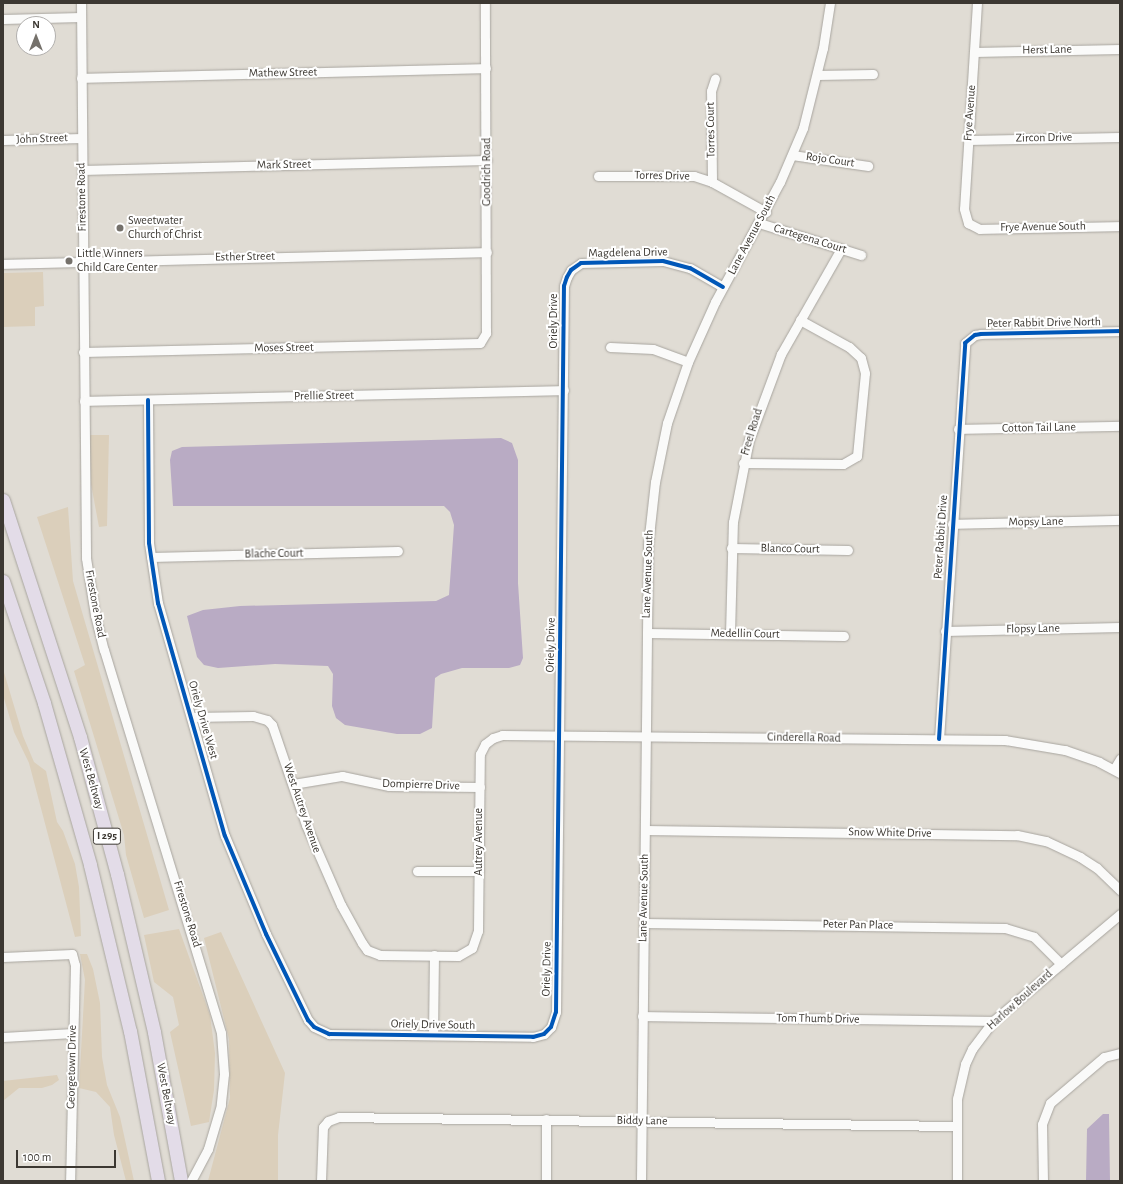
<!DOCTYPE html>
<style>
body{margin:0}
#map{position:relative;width:1123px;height:1184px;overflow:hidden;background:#e0dcd4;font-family:"Alegreya Sans",sans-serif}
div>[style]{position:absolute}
.green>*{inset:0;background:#dbcfbb}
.water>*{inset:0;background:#b9abc4}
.roads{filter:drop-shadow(0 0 1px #a8a59f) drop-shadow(0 0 1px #a8a59f)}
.minor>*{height:9px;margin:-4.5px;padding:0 4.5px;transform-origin:4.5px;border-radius:4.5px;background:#fafaf9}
.highway>*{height:13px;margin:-6.5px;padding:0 6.5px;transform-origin:6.5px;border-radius:6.5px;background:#e3dce8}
.cycleway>*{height:4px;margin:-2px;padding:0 2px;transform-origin:2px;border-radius:2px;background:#0057b8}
.dots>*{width:11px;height:11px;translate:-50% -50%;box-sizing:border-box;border:2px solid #fff;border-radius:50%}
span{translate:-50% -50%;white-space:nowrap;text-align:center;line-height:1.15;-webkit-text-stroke:4px #fff;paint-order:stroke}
.shield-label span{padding:1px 3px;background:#fff;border:1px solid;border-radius:3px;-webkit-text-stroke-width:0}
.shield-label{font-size:11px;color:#3c3832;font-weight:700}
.street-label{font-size:12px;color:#3c3832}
.poi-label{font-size:12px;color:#3c3832}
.left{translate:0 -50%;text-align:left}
.frame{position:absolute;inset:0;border:4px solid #3c3832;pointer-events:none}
.north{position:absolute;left:16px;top:16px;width:40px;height:40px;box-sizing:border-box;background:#fff;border:1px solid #b1afad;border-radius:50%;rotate:0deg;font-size:11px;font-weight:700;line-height:16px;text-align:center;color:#3c3832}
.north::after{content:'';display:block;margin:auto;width:14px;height:18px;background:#75716b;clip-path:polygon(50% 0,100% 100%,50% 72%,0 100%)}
.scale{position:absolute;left:16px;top:1150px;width:100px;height:18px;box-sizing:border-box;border:2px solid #3c3832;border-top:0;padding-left:5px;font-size:12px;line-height:14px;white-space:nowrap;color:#3c3832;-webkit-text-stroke:3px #fff;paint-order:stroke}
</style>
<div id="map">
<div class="green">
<i style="clip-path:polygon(43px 272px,44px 306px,35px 307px,35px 326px,3px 327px,3px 273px)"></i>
<i style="clip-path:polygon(89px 435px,109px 435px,107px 526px,99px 527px,91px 484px)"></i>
<i style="clip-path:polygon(68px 507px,73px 581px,169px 910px,144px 918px,126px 855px,124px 835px,74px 671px,85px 665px,37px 517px)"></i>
<i style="clip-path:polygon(3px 669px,23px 736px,34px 762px,46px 771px,57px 822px,63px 831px,75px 864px,79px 887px,81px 936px,75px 937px,29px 763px,14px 732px,3px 695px)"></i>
<i style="clip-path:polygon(179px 929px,210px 1015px,215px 1053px,214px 1090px,209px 1122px,191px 1126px,170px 1032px,179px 1025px,173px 997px,154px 982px,144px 935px)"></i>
<i style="clip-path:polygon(221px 932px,285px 1073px,278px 1135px,278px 1181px,208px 1181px,230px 1098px,229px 1039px,204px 938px)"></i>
<i style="clip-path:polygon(80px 954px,87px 954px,93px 969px,100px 1003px,102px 1057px,107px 1085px,120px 1117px,134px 1181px,126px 1181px,114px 1135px,110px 1107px,96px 1092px,79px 1088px,85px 980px)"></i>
<i style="clip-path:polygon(57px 1075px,59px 1080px,52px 1085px,42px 1088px,19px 1088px,3px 1101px,3px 1081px)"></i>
</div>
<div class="water">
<i style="clip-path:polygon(501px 438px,512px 443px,518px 460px,518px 583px,523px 658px,520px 665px,509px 668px,462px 668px,441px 674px,435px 678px,432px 728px,420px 734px,397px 734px,345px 725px,336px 718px,332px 706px,333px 674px,328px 666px,275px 664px,218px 668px,204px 665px,197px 657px,187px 616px,203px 610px,240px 606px,436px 601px,449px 595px,454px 525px,450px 512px,444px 506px,173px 506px,170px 460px,172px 451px,182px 447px)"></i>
<i style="clip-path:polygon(1103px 1114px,1109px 1114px,1109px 1116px,1110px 1181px,1086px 1181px,1087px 1129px)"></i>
</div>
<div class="roads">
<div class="minor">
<i style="left:81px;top:3px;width:555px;rotate:89.48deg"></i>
<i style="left:86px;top:558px;width:58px;rotate:81deg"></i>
<i style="left:95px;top:615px;width:36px;rotate:76deg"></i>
<i style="left:104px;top:650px;width:400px;rotate:73deg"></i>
<i style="left:221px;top:1033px;width:41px;rotate:85.8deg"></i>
<i style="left:224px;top:1074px;width:31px;rotate:96deg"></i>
<i style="left:221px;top:1105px;width:46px;rotate:106.5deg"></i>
<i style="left:208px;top:1149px;width:36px;rotate:118deg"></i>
<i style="left:977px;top:3px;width:206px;rotate:93.6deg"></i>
<i style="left:964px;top:209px;width:15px;rotate:74deg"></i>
<i style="left:968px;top:223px;width:13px;rotate:27deg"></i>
<i style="left:980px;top:229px;width:140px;rotate:-1.2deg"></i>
<i style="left:3px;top:19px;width:78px;rotate:-1.5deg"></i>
<i style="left:974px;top:52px;width:146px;rotate:-1.2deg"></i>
<i style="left:817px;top:75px;width:56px;rotate:-1deg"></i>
<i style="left:81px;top:78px;width:405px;rotate:-1.4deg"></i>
<i style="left:3px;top:140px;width:79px;rotate:-1.5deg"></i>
<i style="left:968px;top:140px;width:152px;rotate:-1.1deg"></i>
<i style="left:792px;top:155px;width:77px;rotate:8.2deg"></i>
<i style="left:82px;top:170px;width:405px;rotate:-1.4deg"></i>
<i style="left:598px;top:176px;width:96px"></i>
<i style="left:694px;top:176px;width:19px;rotate:18deg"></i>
<i style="left:712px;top:182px;width:62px;rotate:29.1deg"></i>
<i style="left:712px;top:182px;width:91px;rotate:-90.6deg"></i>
<i style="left:711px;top:91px;width:13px;rotate:-72deg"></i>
<i style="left:759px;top:223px;width:107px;rotate:17.4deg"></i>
<i style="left:3px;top:264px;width:484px;rotate:-1.4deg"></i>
<i style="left:610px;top:347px;width:43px;rotate:2.7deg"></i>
<i style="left:653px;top:349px;width:37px;rotate:20deg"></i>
<i style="left:83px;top:352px;width:397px;rotate:-1.3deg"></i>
<i style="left:480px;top:343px;width:12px;rotate:-59deg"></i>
<i style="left:486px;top:333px;width:330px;rotate:-90.2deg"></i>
<i style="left:148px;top:400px;width:143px;rotate:89.6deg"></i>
<i style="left:149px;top:543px;width:61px;rotate:81.5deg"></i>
<i style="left:158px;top:603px;width:242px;rotate:74deg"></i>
<i style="left:225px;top:836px;width:106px;rotate:67.3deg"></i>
<i style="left:266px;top:934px;width:96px;rotate:64deg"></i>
<i style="left:308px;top:1020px;width:9px;rotate:49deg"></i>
<i style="left:314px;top:1027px;width:17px;rotate:25deg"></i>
<i style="left:329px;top:1034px;width:204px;rotate:0.8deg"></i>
<i style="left:533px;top:1037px;width:11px;rotate:-15deg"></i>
<i style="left:544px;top:1034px;width:10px;rotate:-45deg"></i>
<i style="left:551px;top:1027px;width:16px;rotate:-72deg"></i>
<i style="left:556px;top:1012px;width:726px;rotate:-89.37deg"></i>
<i style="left:564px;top:286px;width:9px;rotate:-72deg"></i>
<i style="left:567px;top:277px;width:8px;rotate:-60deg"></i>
<i style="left:571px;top:270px;width:12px;rotate:-35deg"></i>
<i style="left:581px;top:263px;width:82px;rotate:-1.4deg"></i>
<i style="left:663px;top:261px;width:28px;rotate:15deg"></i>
<i style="left:690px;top:268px;width:38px;rotate:30deg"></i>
<i style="left:84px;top:401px;width:480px;rotate:-1.3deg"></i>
<i style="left:958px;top:429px;width:162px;rotate:-1.1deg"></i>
<i style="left:743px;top:463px;width:100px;rotate:0.6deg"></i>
<i style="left:843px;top:464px;width:16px;rotate:-30deg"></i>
<i style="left:857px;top:456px;width:83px;rotate:-84.5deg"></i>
<i style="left:865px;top:373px;width:16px;rotate:-105deg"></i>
<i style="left:861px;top:358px;width:16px;rotate:-137deg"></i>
<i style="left:849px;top:347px;width:56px;rotate:-151.1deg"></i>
<i style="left:952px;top:524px;width:168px;rotate:-1.4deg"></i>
<i style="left:731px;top:548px;width:117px;rotate:1deg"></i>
<i style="left:151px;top:557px;width:247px;rotate:-1.4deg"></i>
<i style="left:945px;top:631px;width:175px;rotate:-1.3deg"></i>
<i style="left:647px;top:633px;width:197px;rotate:0.9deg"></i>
<i style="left:730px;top:634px;width:112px;rotate:-88.5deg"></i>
<i style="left:733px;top:522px;width:84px;rotate:-79deg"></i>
<i style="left:749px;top:440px;width:92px;rotate:-69.6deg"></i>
<i style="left:781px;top:354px;width:121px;rotate:-60.3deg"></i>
<i style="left:192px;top:717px;width:61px;rotate:-0.9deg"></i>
<i style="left:253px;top:716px;width:15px;rotate:16deg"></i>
<i style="left:267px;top:720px;width:7px;rotate:45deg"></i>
<i style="left:272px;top:725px;width:106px;rotate:71.2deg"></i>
<i style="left:306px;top:825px;width:87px;rotate:66.4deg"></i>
<i style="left:341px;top:905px;width:43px;rotate:61.1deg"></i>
<i style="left:362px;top:943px;width:9px;rotate:54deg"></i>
<i style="left:367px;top:950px;width:14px;rotate:21deg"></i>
<i style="left:380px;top:955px;width:78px;rotate:0.7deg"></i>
<i style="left:458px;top:956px;width:16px;rotate:-30deg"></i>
<i style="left:472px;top:948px;width:18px;rotate:-71deg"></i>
<i style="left:478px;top:931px;width:177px;rotate:-89.4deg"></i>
<i style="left:480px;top:754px;width:11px;rotate:-63deg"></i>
<i style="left:485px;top:744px;width:10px;rotate:-37deg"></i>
<i style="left:493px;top:738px;width:9px;rotate:-18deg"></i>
<i style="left:502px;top:735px;width:503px;rotate:0.57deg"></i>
<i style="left:1005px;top:740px;width:61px;rotate:9.5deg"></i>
<i style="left:1065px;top:750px;width:36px;rotate:19deg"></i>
<i style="left:1099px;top:762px;width:24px;rotate:28deg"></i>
<i style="left:939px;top:739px;width:397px;rotate:-86.2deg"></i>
<i style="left:965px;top:343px;width:13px;rotate:-39deg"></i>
<i style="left:975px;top:335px;width:6px;rotate:-9deg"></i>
<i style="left:981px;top:334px;width:139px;rotate:-1.2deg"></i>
<i style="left:1114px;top:769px;width:12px;rotate:-59deg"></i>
<i style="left:293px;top:784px;width:50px;rotate:-9.3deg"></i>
<i style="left:342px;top:776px;width:48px;rotate:12deg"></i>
<i style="left:389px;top:786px;width:91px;rotate:0.6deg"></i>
<i style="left:645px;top:830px;width:372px;rotate:0.8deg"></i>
<i style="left:1017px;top:835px;width:30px;rotate:12deg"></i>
<i style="left:1046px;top:841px;width:38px;rotate:25deg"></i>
<i style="left:1080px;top:857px;width:20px;rotate:33deg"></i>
<i style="left:1097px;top:868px;width:32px;rotate:44deg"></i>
<i style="left:417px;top:871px;width:62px"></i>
<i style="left:644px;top:923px;width:361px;rotate:0.8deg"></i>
<i style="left:1005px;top:928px;width:30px;rotate:17deg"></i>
<i style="left:1034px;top:937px;width:38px;rotate:45deg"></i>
<i style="left:3px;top:957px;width:69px;rotate:-2.5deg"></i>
<i style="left:72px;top:954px;width:11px;rotate:75deg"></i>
<i style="left:75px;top:965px;width:216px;rotate:91.3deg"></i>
<i style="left:642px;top:1016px;width:351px;rotate:0.8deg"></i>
<i style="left:433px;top:1035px;width:80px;rotate:-89.3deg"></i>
<i style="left:3px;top:1037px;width:70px;rotate:-3.3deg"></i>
<i style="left:321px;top:1181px;width:54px;rotate:-87.9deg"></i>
<i style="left:323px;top:1127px;width:8px;rotate:-50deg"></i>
<i style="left:328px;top:1121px;width:12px;rotate:-20deg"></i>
<i style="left:339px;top:1117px;width:617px;rotate:0.84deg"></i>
<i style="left:546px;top:1181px;width:62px;rotate:-90deg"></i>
<i style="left:641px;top:1181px;width:548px;rotate:-89.37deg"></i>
<i style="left:647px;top:633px;width:88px;rotate:-89.3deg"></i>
<i style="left:648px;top:545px;width:63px;rotate:-83.7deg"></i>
<i style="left:655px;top:482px;width:60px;rotate:-78.5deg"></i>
<i style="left:667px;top:423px;width:65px;rotate:-71deg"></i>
<i style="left:688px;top:362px;width:66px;rotate:-65.8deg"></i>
<i style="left:715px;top:302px;width:136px;rotate:-61.6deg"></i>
<i style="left:780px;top:182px;width:59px;rotate:-66.9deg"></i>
<i style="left:803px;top:128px;width:82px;rotate:-76deg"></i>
<i style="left:823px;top:48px;width:46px;rotate:-81.2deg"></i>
<i style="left:957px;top:1181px;width:82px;rotate:-90deg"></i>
<i style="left:957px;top:1099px;width:36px;rotate:-77deg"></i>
<i style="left:965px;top:1064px;width:17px;rotate:-65deg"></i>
<i style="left:972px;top:1049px;width:35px;rotate:-53deg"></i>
<i style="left:993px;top:1021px;width:166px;rotate:-40.1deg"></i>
<i style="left:1043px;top:1181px;width:57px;rotate:-91deg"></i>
<i style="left:1042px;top:1124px;width:22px;rotate:-69deg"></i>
<i style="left:1050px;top:1103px;width:71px;rotate:-40.4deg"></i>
<i style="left:1104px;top:1057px;width:16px;rotate:-14deg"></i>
</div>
<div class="highway">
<i style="left:3px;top:500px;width:249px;rotate:72deg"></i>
<i style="left:80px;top:737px;width:142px;rotate:74.9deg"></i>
<i style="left:117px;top:874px;width:162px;rotate:76.8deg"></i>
<i style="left:154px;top:1032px;width:151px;rotate:79.7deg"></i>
<i style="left:3px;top:581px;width:129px;rotate:71.4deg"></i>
<i style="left:44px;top:703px;width:168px;rotate:74.1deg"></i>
<i style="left:90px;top:865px;width:171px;rotate:76.5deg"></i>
<i style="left:130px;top:1031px;width:153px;rotate:79.4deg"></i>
</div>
</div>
<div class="cycleway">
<i style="left:148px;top:400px;width:143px;rotate:89.6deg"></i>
<i style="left:149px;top:543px;width:61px;rotate:81.5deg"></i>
<i style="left:158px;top:603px;width:242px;rotate:74deg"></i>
<i style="left:225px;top:836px;width:106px;rotate:67.3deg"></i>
<i style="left:266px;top:934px;width:96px;rotate:64deg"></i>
<i style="left:308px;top:1020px;width:9px;rotate:49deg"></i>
<i style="left:314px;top:1027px;width:17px;rotate:25deg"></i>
<i style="left:329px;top:1034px;width:204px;rotate:0.8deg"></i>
<i style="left:533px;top:1037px;width:11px;rotate:-15deg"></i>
<i style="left:544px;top:1034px;width:10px;rotate:-45deg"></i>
<i style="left:551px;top:1027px;width:16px;rotate:-72deg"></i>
<i style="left:556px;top:1012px;width:726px;rotate:-89.37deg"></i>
<i style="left:564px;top:286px;width:9px;rotate:-72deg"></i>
<i style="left:567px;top:277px;width:8px;rotate:-60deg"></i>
<i style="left:571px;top:270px;width:12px;rotate:-35deg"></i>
<i style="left:581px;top:263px;width:82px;rotate:-1.4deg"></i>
<i style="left:663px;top:261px;width:28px;rotate:15deg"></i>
<i style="left:690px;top:268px;width:38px;rotate:30deg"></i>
<i style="left:939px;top:739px;width:397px;rotate:-86.2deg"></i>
<i style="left:965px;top:343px;width:13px;rotate:-39deg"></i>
<i style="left:975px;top:335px;width:6px;rotate:-9deg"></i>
<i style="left:981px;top:334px;width:139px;rotate:-1.2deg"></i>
</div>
<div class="dots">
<i style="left:120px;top:228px;background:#75716b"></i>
<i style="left:69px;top:261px;background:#75716b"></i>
</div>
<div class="shield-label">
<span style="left:107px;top:836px">I 295</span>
</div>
<div class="street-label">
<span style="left:1047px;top:50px;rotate:-1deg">Herst Lane</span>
<span style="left:283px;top:73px;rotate:-1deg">Mathew Street</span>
<span style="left:970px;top:113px;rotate:-86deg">Frye Avenue</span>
<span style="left:711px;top:130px;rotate:-91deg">Torres Court</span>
<span style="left:1044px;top:138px;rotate:-1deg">Zircon Drive</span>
<span style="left:42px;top:139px;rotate:-2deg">John Street</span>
<span style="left:830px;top:160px;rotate:8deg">Rojo Court</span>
<span style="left:284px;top:165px;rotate:-1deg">Mark Street</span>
<span style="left:487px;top:172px;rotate:-90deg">Goodrich Road</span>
<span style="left:662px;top:176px;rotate:1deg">Torres Drive</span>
<span style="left:82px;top:197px;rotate:-91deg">Firestone Road</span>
<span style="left:1043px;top:227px;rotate:-1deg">Frye Avenue South</span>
<span style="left:752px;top:235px;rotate:-62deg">Lane Avenue South</span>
<span style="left:810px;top:239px;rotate:17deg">Cartegena Court</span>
<span style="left:628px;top:253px;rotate:-1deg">Magdelena Drive</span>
<span style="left:245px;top:257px;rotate:-1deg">Esther Street</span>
<span style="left:554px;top:321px;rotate:-90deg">Oriely Drive</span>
<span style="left:1044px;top:323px;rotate:-1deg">Peter Rabbit Drive North</span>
<span style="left:284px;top:348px;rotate:-1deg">Moses Street</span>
<span style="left:324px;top:396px;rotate:-1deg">Prellie Street</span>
<span style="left:1039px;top:428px;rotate:-1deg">Cotton Tail Lane</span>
<span style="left:752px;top:432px;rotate:-73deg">Freel Road</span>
<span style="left:1036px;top:522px;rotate:-1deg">Mopsy Lane</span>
<span style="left:941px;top:537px;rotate:-86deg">Peter Rabbit Drive</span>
<span style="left:790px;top:549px;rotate:1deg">Blanco Court</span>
<span style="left:274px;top:554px;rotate:-1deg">Blache Court</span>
<span style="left:648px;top:574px;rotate:-88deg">Lane Avenue South</span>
<span style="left:95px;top:604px;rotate:79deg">Firestone Road</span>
<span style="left:1033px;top:629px;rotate:-1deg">Flopsy Lane</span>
<span style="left:745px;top:634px;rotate:1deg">Medellin Court</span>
<span style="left:551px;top:645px;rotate:-89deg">Oriely Drive</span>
<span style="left:203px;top:720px;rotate:74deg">Oriely Drive West</span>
<span style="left:804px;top:738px;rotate:1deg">Cinderella Road</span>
<span style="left:91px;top:779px;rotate:74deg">West Beltway</span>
<span style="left:421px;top:785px;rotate:2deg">Dompierre Drive</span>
<span style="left:302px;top:808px;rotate:71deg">West Autrey Avenue</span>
<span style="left:890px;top:833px;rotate:1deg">Snow White Drive</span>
<span style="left:479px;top:842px;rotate:-90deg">Autrey Avenue</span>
<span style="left:644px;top:898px;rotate:-89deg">Lane Avenue South</span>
<span style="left:187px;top:914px;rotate:73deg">Firestone Road</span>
<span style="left:858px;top:925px;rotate:1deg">Peter Pan Place</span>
<span style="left:547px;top:969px;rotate:-89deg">Oriely Drive</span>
<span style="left:1020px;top:1000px;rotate:-42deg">Harlow Boulevard</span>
<span style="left:818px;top:1019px;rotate:1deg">Tom Thumb Drive</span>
<span style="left:433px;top:1025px;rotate:1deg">Oriely Drive South</span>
<span style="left:72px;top:1067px;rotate:-89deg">Georgetown Drive</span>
<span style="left:166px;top:1094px;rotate:79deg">West Beltway</span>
<span style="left:642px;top:1121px;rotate:1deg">Biddy Lane</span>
</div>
<div class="poi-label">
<span class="left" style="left:128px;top:228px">Sweetwater<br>Church of Christ</span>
<span class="left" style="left:77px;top:261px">Little Winners<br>Child Care Center</span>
</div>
<div class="frame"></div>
<div class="north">N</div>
<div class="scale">100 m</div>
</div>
